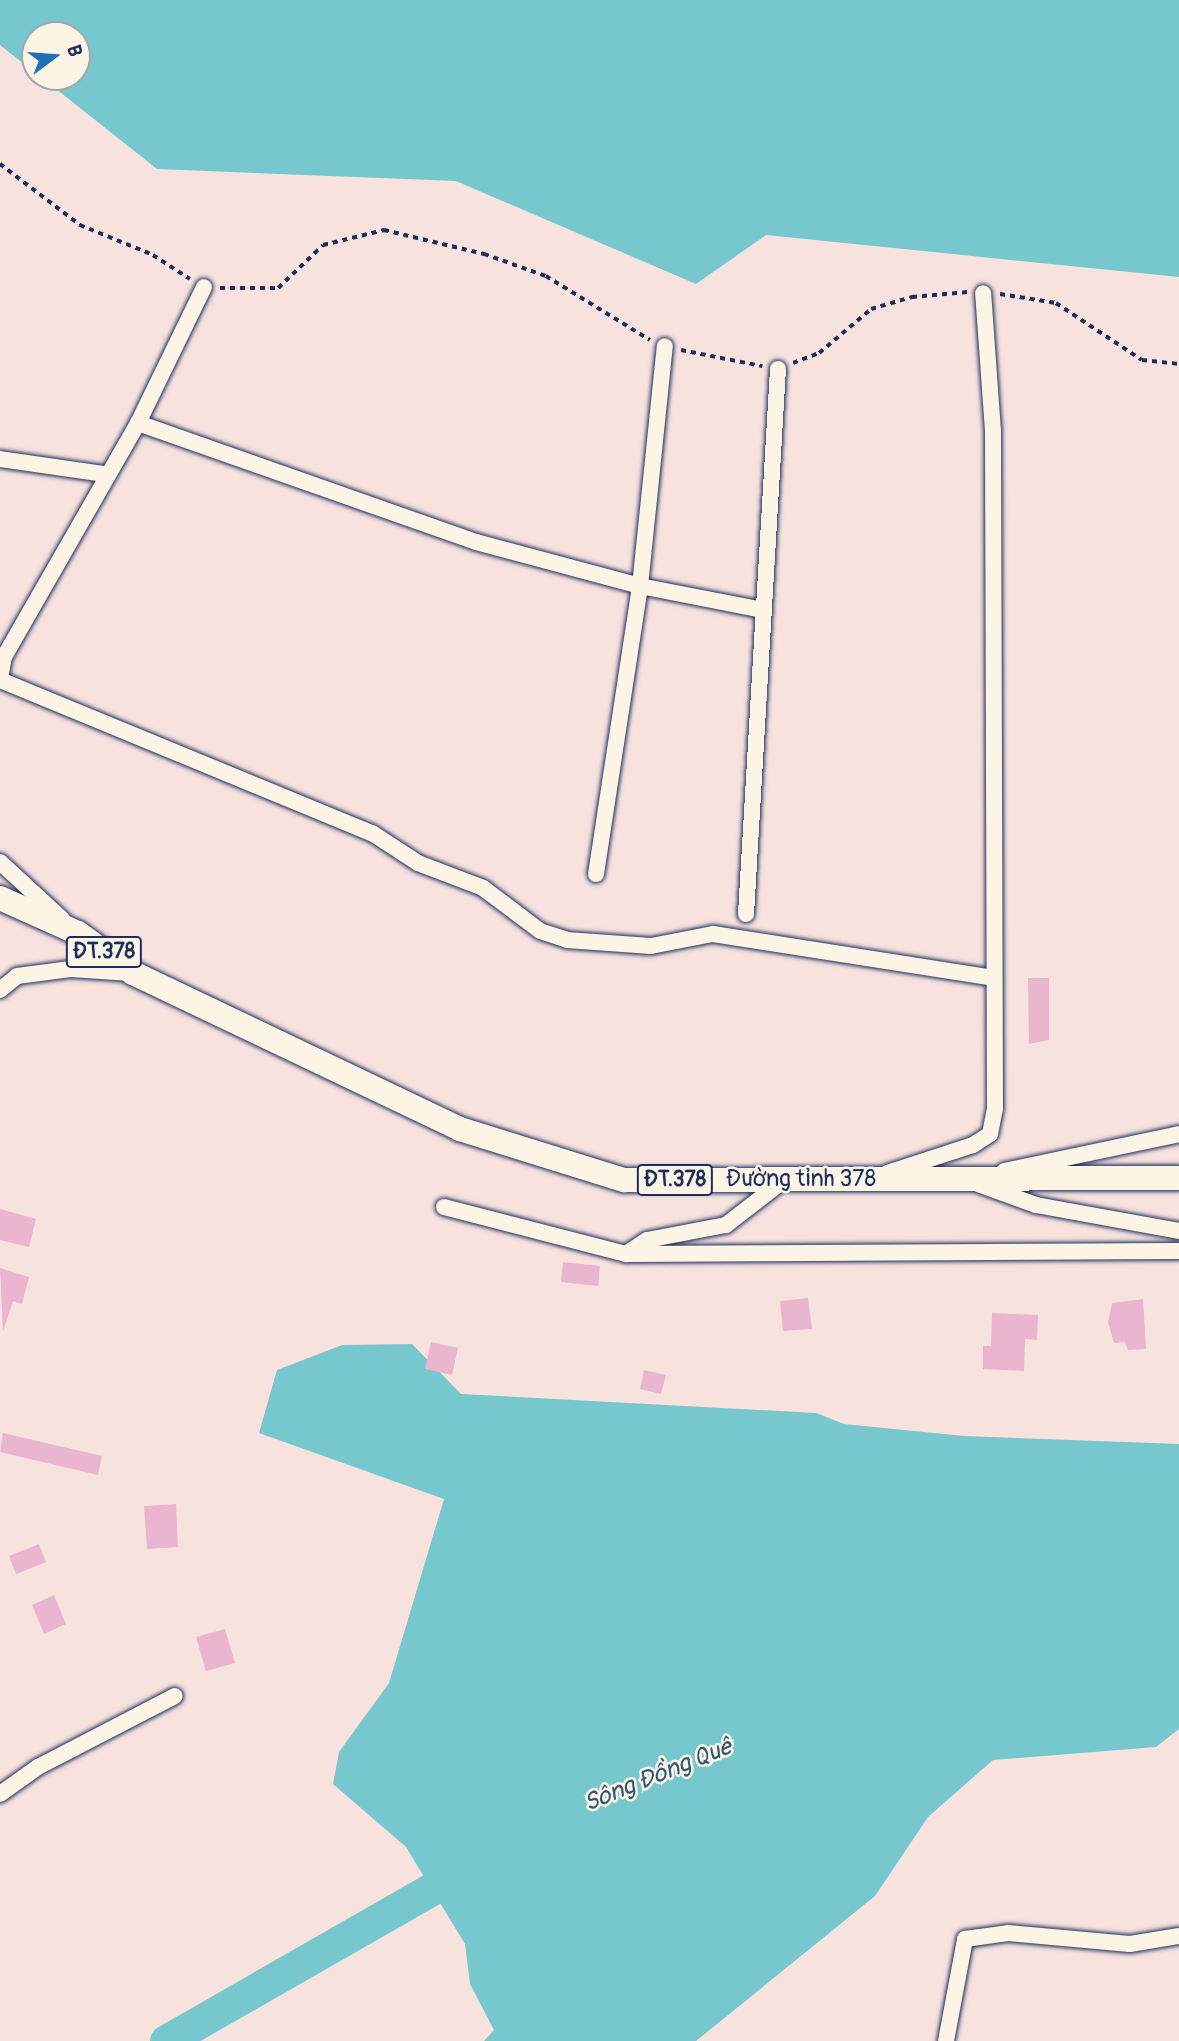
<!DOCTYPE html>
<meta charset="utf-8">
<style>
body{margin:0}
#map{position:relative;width:1179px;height:2041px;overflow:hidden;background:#f7e2de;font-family:Pangolin,sans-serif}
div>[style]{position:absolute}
.water>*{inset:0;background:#77c8ce}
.river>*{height:33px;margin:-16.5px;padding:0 16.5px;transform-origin:16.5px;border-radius:16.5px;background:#77c8ce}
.building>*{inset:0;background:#eab5cf}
.path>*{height:3.5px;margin-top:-1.75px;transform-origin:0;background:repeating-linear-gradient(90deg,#1b2f5e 0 5px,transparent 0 10px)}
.roads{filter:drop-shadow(0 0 2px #1b2f5e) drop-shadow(0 0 2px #1b2f5e)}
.minor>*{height:16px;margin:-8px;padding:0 8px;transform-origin:8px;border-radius:8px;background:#fcf5e5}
.primary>*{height:24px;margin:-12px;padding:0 12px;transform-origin:12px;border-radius:12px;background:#fcf5e5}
span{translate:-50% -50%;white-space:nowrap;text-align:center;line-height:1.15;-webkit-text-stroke:5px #fcf5e5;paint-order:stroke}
.shield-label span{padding:2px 5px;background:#fcf5e5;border:2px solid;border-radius:5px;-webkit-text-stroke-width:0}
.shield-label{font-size:21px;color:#1b2f5e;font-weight:700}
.street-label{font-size:23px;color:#1b2f5e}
.water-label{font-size:24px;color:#32557a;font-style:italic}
.north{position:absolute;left:21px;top:21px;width:70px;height:70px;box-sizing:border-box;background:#fcf5e5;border:2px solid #a2a6af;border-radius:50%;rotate:74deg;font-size:19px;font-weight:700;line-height:28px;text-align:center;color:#1b2f5e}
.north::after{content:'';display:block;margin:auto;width:24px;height:32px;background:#1f6fb2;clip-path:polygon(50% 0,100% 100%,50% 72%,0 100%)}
</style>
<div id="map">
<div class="water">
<i style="clip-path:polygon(0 0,1179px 0,1179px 277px,766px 235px,696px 284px,456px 181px,157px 169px,41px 77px,77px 77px,77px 35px,35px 35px,35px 73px,0 45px)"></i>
<i style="clip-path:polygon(412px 1344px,461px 1394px,816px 1413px,844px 1424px,964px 1436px,1179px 1444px,1179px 1729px,1156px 1747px,993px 1760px,928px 1817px,875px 1896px,696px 2041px,484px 2041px,494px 2030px,470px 1984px,465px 1944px,406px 1847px,333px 1784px,339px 1752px,389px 1683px,444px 1499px,259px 1433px,277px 1370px,342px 1345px)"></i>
</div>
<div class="river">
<i style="left:166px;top:2041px;width:350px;rotate:-29.8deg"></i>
</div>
<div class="building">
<i style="clip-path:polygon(1028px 978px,1049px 978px,1049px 1040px,1029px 1044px)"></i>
<i style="clip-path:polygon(0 1209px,36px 1219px,29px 1247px,0 1240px)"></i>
<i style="clip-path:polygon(563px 1262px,600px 1266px,598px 1286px,561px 1282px)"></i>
<i style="clip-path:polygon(0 1268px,29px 1277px,22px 1304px,13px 1301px,3px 1331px)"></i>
<i style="clip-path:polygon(808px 1298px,812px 1329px,783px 1331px,780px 1301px)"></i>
<i style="clip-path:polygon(1143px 1299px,1146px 1349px,1128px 1350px,1125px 1342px,1114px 1343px,1108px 1322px,1112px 1303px)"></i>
<i style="clip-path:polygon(992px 1313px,1038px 1315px,1037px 1340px,1025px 1339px,1024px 1371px,983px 1369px,983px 1346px,991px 1346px)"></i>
<i style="clip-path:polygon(431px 1342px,458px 1348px,452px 1375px,425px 1369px)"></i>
<i style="clip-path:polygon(644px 1370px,666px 1375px,661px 1394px,640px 1389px)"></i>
<i style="clip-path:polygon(3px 1433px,102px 1456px,98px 1475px,0 1452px)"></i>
<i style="clip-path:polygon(176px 1504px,178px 1547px,147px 1549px,144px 1506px)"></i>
<i style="clip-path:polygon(39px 1544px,46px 1562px,16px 1574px,9px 1556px)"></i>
<i style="clip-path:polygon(54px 1595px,66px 1624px,44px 1634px,32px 1605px)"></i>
<i style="clip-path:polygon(225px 1629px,235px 1663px,206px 1671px,196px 1637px)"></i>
</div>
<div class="path">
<i style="left:0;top:164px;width:101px;rotate:37.3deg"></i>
<i style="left:80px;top:225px;width:79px;rotate:22.3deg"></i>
<i style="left:153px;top:255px;width:44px;rotate:33deg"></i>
<i style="left:220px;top:288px;width:58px"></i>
<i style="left:278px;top:288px;width:62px;rotate:-43.7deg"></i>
<i style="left:323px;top:245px;width:63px;rotate:-13.8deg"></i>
<i style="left:384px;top:230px;width:103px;rotate:13.5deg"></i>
<i style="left:484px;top:254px;width:66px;rotate:19.5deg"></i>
<i style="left:546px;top:276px;width:122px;rotate:31.6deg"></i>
<i style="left:1000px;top:294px;width:57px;rotate:9.1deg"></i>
<i style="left:1056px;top:303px;width:103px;rotate:33.5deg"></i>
<i style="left:1142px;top:360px;width:37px;rotate:6deg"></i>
<i style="left:681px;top:350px;width:83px;rotate:11.2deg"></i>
<i style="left:793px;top:363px;width:28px;rotate:-21deg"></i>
<i style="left:819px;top:353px;width:68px;rotate:-40.2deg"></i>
<i style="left:871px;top:309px;width:43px;rotate:-16.3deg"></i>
<i style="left:912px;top:297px;width:56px;rotate:-5.1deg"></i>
</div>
<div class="roads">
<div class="minor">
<i style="left:138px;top:423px;width:358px;rotate:19.4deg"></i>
<i style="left:476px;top:542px;width:170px;rotate:15deg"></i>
<i style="left:640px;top:586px;width:126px;rotate:11deg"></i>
<i style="left:0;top:459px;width:105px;rotate:8.2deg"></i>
<i style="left:0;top:679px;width:22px;rotate:-80deg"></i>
<i style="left:4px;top:657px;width:270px;rotate:-60.2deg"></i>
<i style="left:138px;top:423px;width:151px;rotate:-64.1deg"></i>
<i style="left:0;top:680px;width:402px;rotate:22.4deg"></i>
<i style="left:372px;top:833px;width:55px;rotate:33.1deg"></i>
<i style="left:418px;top:863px;width:70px;rotate:21deg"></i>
<i style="left:483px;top:888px;width:71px;rotate:37deg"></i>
<i style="left:540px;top:931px;width:28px;rotate:18deg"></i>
<i style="left:567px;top:940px;width:84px;rotate:4.1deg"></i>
<i style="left:651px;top:946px;width:63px;rotate:-11deg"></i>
<i style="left:713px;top:934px;width:284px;rotate:8.9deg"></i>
<i style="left:0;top:862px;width:84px;rotate:42.6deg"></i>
<i style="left:596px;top:874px;width:291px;rotate:-81.3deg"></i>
<i style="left:640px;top:586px;width:241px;rotate:-84.1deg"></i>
<i style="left:746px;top:914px;width:546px;rotate:-86.64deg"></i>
<i style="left:0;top:990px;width:22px;rotate:-39deg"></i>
<i style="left:17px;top:976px;width:54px;rotate:-7.4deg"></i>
<i style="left:71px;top:969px;width:60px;rotate:3.8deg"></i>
<i style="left:1004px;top:1171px;width:179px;rotate:-11.9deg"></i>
<i style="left:887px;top:1173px;width:90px;rotate:-18deg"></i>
<i style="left:973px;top:1145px;width:20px;rotate:-33deg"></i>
<i style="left:990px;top:1134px;width:25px;rotate:-79deg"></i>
<i style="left:995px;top:1109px;width:678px;rotate:-90.17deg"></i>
<i style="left:993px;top:431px;width:138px;rotate:-94.1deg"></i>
<i style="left:978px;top:1184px;width:62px;rotate:19.9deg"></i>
<i style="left:1036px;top:1205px;width:145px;rotate:10.3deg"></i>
<i style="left:444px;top:1207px;width:188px;rotate:14.5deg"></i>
<i style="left:626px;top:1254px;width:553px;rotate:-0.31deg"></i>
<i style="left:626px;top:1254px;width:25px;rotate:-34deg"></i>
<i style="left:647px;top:1240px;width:80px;rotate:-10.8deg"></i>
<i style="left:726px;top:1225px;width:73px;rotate:-37.8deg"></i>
<i style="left:0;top:1794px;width:47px;rotate:-35.4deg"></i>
<i style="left:38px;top:1767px;width:154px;rotate:-27.4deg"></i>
<i style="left:946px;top:2041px;width:104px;rotate:-79.4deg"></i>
<i style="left:965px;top:1939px;width:43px;rotate:-7.9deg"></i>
<i style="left:1008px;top:1933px;width:122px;rotate:5.2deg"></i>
<i style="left:1130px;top:1944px;width:50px;rotate:-9.3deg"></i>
</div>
<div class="primary">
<i style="left:0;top:898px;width:85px;rotate:24.2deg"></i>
<i style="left:78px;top:933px;width:68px;rotate:36deg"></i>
<i style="left:133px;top:973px;width:362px;rotate:25.5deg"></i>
<i style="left:460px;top:1129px;width:172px;rotate:17.3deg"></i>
<i style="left:624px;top:1180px;width:555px;rotate:-0.21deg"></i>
</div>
</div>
<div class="shield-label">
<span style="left:104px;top:952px">ĐT.378</span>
<span style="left:675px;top:1180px">ĐT.378</span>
</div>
<div class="street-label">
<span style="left:801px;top:1179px">Đường tỉnh 378</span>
</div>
<div class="water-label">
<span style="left:658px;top:1775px;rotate:-22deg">Sông Đồng Quê</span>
</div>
<div class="north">B</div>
</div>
